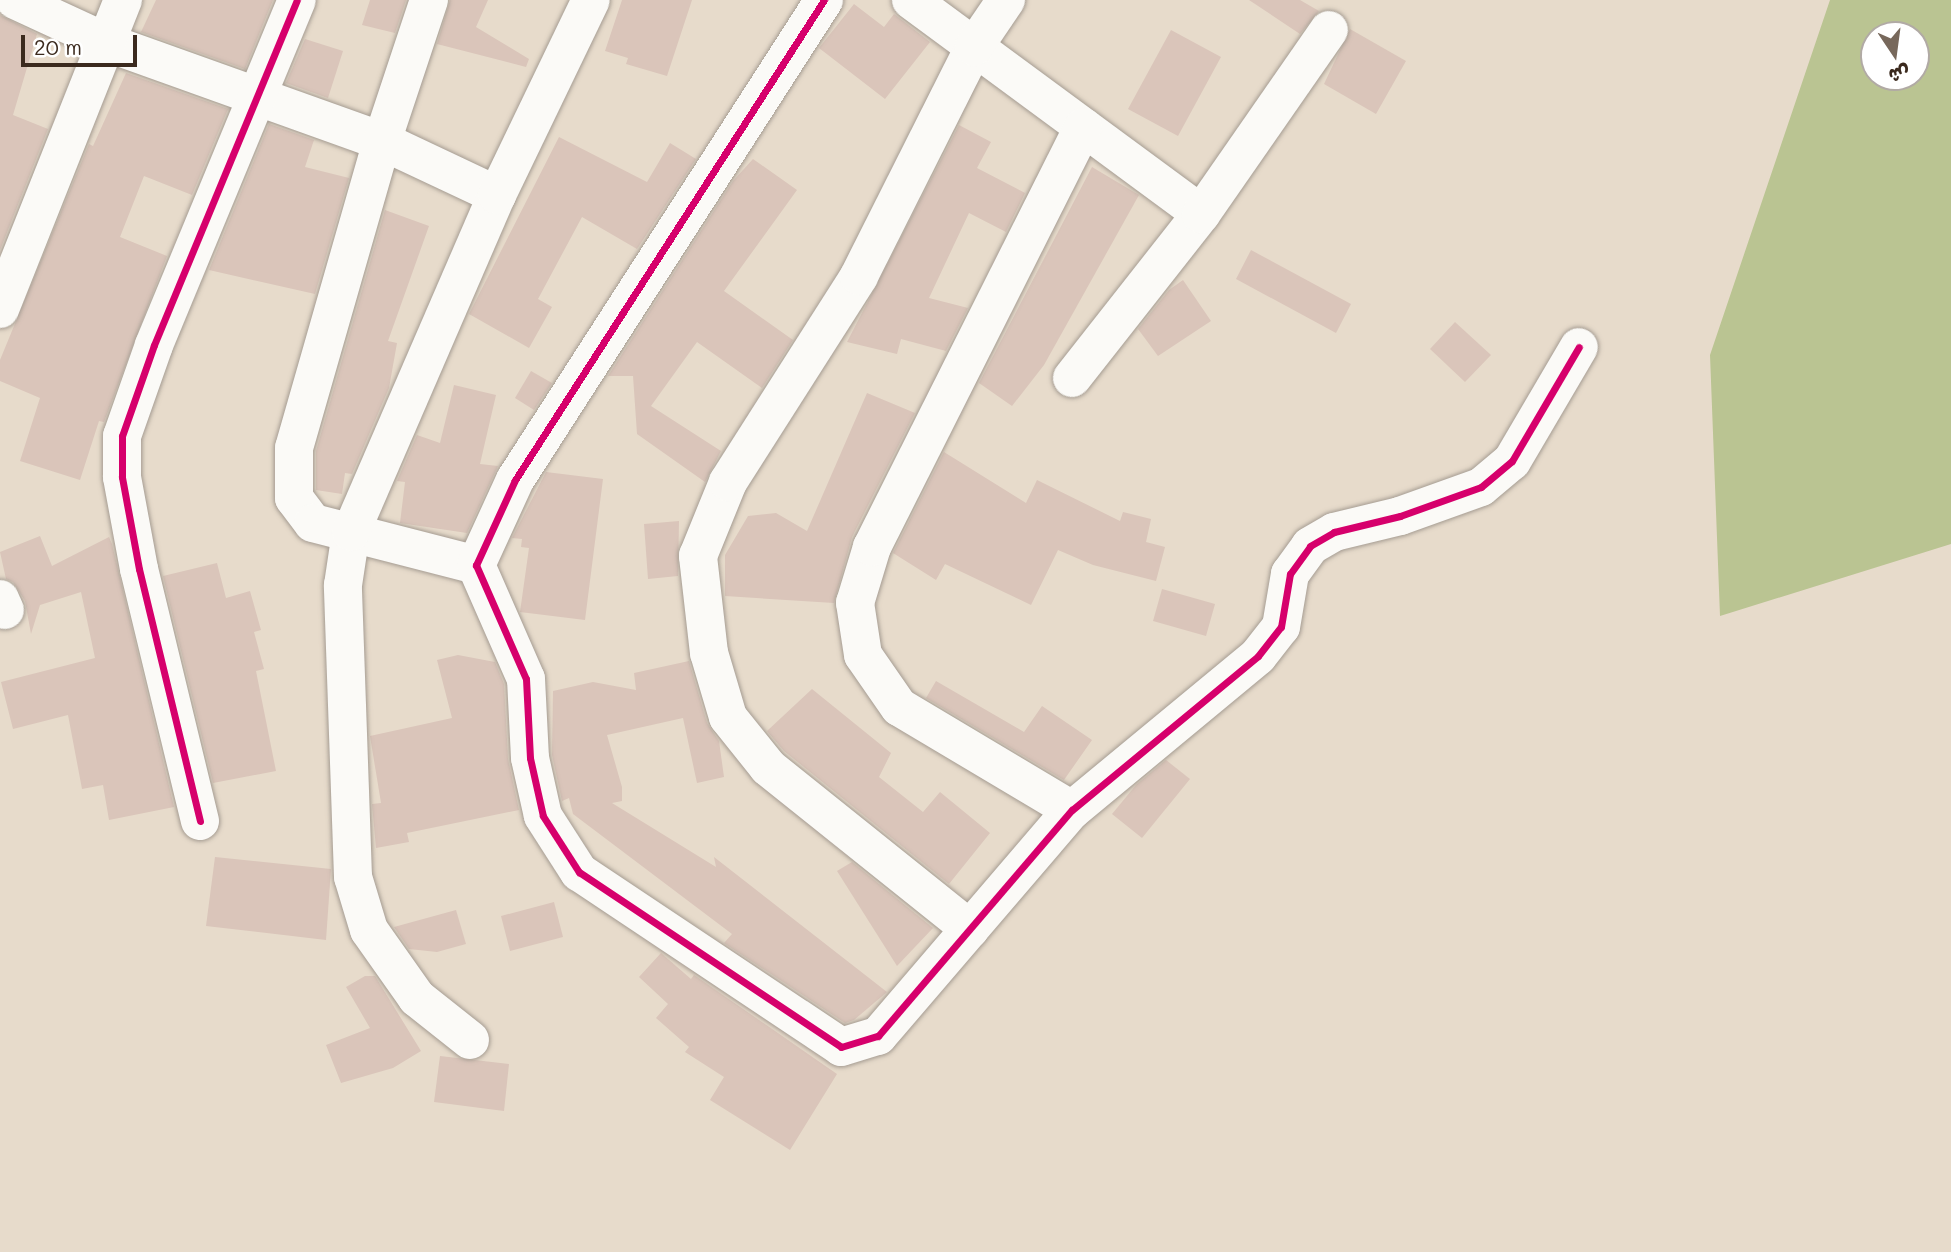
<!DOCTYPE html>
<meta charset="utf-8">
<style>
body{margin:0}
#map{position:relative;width:1951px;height:1252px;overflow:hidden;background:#e7dbcb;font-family:Mali,"Playpen Sans Arabic",sans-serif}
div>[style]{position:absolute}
.forest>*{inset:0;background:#bac492}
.building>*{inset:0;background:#dac5ba}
.roads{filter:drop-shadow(0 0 2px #a59c92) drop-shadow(0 0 2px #a59c92)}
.minor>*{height:38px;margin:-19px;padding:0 19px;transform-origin:19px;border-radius:19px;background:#fbfaf7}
.cycleway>*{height:7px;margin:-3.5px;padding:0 3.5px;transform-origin:3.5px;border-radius:3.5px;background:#d6006c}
span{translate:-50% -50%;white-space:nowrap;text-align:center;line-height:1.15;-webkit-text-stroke:5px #fff;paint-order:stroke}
.north{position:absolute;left:1860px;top:21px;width:70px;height:70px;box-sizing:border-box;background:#fff;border:2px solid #b1aaa5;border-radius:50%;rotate:167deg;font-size:19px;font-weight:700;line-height:28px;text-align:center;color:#3b2a1e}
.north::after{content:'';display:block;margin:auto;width:24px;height:32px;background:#77685b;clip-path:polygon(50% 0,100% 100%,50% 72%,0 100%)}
.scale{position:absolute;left:21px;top:35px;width:116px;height:32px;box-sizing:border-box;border:4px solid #3b2a1e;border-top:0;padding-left:9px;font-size:21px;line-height:24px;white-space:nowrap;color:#3b2a1e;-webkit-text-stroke:5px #fff;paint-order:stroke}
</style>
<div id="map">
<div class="forest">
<i style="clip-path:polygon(evenodd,1830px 0,1951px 0,1951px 544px,1720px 616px,1710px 355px,1830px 0,1874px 35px,1916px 35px,1916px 77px,1874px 77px,1874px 35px)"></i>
</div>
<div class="building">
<i style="clip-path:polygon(156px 0,273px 0,245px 69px,141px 32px)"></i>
<i style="clip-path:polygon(370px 0,406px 0,395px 33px,362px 25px)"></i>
<i style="clip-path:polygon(450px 0,488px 0,476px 27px,529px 59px,526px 67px,437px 44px)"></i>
<i style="clip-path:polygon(622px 0,692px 0,667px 76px,626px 64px,628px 58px,605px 51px)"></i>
<i style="clip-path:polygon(1249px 0,1300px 0,1319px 11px,1300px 34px)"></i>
<i style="clip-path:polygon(854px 4px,884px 27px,894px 14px,930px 42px,885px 99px,819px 48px)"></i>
<i style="clip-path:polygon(0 15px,37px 34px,13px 115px,48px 129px,0 250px)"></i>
<i style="clip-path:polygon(1350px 29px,1406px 61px,1376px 114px,1324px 84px)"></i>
<i style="clip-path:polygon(1171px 30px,1221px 57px,1178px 136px,1128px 109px)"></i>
<i style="clip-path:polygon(305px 39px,343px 51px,328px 98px,286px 83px)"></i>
<i style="clip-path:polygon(126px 73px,228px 109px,192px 195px,144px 176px,120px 237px,167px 256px,104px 422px,99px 421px,80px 480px,20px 461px,40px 398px,0 381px,0 360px,89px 144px,93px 146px)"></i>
<i style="clip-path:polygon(269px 124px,314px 140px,305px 167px,349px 178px,315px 294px,209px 270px)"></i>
<i style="clip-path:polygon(959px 125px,991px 142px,977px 168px,1025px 193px,1006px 232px,969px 213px,929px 298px,968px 308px,946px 351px,901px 339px,897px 354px,847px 342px)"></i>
<i style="clip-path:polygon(559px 137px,647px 182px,670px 143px,696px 159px,637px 249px,582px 217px,538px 299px,552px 307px,529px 348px,469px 314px)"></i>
<i style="clip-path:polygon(753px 159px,797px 190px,724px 291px,793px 340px,762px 388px,697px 342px,651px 406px,721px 451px,705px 482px,637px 434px,633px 376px,608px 376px,733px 181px)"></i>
<i style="clip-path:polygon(1092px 167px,1139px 195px,1044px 365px,1012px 406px,979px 383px)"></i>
<i style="clip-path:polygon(385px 210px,429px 226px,388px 341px,397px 343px,389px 388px,352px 474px,345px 473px,342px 494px,316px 490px,316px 451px)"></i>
<i style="clip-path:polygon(1251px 250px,1351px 304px,1336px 333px,1236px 279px)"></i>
<i style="clip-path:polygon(1183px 280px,1211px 321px,1158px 356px,1138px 329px,1169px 290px)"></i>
<i style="clip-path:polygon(1455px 322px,1491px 355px,1465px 382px,1430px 349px)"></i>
<i style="clip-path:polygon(531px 371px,552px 383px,534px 410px,515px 398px)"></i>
<i style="clip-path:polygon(454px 385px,496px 395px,480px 464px,498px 466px,467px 533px,400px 523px,405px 482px,397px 481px,417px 435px,440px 443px)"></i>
<i style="clip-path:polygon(867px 393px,915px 413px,852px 537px,834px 603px,725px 596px,725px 555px,748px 516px,776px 513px,807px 531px)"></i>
<i style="clip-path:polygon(944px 452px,1026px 503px,1037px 480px,1120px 521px,1123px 512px,1151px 519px,1146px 542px,1165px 547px,1156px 581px,1093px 565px,1058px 550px,1031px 605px,945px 564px,936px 580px,893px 553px)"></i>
<i style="clip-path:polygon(546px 472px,603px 479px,585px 620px,520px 612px,529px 548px,521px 547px,522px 539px,512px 538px)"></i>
<i style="clip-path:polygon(679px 521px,678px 576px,648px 579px,644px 524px)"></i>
<i style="clip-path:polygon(40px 536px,52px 566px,109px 537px,112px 544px,174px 807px,109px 820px,103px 785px,82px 789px,68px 715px,13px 729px,1px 682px,95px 658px,81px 592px,40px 605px,31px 634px,25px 601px,13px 582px,6px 579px,0 552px)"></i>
<i style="clip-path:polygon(217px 563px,226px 598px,250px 591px,261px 630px,254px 632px,264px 669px,256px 671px,276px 771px,213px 783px,163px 576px)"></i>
<i style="clip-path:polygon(1162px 589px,1215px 604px,1206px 636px,1153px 621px)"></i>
<i style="clip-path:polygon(458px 655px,495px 662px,504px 684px,508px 759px,519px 810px,407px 833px,409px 842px,376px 848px,372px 804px,381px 803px,370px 736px,452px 718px,437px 660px)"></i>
<i style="clip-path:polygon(689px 661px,707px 723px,719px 741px,724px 777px,697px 783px,683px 718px,607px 735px,622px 787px,622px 801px,612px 803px,716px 867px,714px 857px,887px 992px,854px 1020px,845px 1023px,724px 943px,732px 934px,573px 814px,569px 798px,562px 801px,552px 755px,553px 691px,593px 682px,636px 690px,634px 673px)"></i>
<i style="clip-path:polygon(936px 681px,1024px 732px,1042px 706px,1092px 740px,1064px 780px,926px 698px)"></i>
<i style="clip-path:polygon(812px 689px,891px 753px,879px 777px,923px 812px,940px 792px,990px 833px,949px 884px,784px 751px,767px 731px)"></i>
<i style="clip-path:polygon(1166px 760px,1190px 779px,1142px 838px,1112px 814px,1136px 785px)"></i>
<i style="clip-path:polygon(215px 857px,331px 869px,326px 940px,206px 926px)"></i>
<i style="clip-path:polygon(852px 862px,933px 928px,897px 966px,837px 871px)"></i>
<i style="clip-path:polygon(554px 902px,563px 937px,510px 951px,501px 916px)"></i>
<i style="clip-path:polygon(456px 910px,466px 944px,437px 952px,409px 949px,394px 927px)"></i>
<i style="clip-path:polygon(661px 953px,691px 979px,694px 975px,837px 1074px,790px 1150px,710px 1100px,724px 1077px,685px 1052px,689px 1047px,656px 1018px,668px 1004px,639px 977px)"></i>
<i style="clip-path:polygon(365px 976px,375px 976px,421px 1051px,393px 1068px,341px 1083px,326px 1045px,370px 1028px,346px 987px)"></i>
<i style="clip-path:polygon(440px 1056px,509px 1064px,504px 1111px,434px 1102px)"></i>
</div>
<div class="roads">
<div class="minor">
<i style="left:15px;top:0;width:102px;rotate:24.8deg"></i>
<i style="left:108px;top:43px;width:291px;rotate:19.7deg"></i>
<i style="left:382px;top:141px;width:127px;rotate:25.2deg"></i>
<i style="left:429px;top:0;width:149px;rotate:108.4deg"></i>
<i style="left:382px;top:141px;width:319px;rotate:106deg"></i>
<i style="left:294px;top:448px;width:50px;rotate:90deg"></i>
<i style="left:294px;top:498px;width:31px;rotate:53deg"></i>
<i style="left:313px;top:523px;width:168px;rotate:14.4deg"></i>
<i style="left:824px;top:0;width:571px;rotate:122.77deg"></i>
<i style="left:515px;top:480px;width:94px;rotate:114.6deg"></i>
<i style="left:476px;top:565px;width:124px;rotate:66.3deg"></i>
<i style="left:526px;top:679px;width:79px;rotate:87.1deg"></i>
<i style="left:530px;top:758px;width:59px;rotate:77.4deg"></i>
<i style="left:543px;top:816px;width:67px;rotate:57.3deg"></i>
<i style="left:579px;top:872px;width:315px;rotate:33.7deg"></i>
<i style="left:841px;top:1047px;width:39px;rotate:-17deg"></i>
<i style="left:878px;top:1036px;width:298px;rotate:-49.4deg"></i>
<i style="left:1072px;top:810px;width:241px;rotate:-39.6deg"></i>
<i style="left:1258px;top:656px;width:37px;rotate:-52deg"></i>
<i style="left:1281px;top:627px;width:54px;rotate:-80.4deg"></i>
<i style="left:1290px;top:574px;width:34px;rotate:-54deg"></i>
<i style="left:1310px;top:546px;width:28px;rotate:-30deg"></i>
<i style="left:1334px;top:532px;width:68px;rotate:-13.6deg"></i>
<i style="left:1400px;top:516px;width:86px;rotate:-19.7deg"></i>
<i style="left:1481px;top:487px;width:40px;rotate:-40deg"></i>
<i style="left:1512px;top:461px;width:132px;rotate:-59.6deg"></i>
<i style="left:911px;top:0;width:360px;rotate:36.4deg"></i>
<i style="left:0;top:309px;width:333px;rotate:-68.3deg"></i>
<i style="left:1072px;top:378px;width:209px;rotate:-51.8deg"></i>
<i style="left:1201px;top:214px;width:224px;rotate:-55.2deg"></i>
<i style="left:0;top:599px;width:12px;rotate:66deg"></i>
<i style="left:1072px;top:810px;width:201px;rotate:-149.2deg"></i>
<i style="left:899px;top:707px;width:63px;rotate:-124.7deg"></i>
<i style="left:863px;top:655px;width:53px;rotate:-98.7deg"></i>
<i style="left:855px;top:603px;width:59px;rotate:-73.1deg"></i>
<i style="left:872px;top:547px;width:470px;rotate:-63.3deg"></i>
<i style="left:200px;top:821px;width:259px;rotate:-103.6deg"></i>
<i style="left:139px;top:569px;width:94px;rotate:-100.5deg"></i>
<i style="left:122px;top:477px;width:41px;rotate:-90deg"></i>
<i style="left:122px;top:436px;width:96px;rotate:-70.6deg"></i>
<i style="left:154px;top:345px;width:373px;rotate:-67.5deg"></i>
<i style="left:970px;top:929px;width:259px;rotate:-141.3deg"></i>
<i style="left:768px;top:767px;width:64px;rotate:-128.7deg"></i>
<i style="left:728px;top:717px;width:67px;rotate:-106.5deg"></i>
<i style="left:709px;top:653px;width:98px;rotate:-96.5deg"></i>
<i style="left:698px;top:556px;width:80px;rotate:-67.9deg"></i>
<i style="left:728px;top:482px;width:244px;rotate:-57.5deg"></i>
<i style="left:859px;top:276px;width:256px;rotate:-63.3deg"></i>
<i style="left:974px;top:47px;width:57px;rotate:-55.8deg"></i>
<i style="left:470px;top:1040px;width:68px;rotate:-141.6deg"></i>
<i style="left:417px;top:998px;width:83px;rotate:-125.2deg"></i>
<i style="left:369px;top:930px;width:55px;rotate:-106.8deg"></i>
<i style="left:353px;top:877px;width:292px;rotate:-92deg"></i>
<i style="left:343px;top:585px;width:54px;rotate:-81.4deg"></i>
<i style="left:351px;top:532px;width:367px;rotate:-66.6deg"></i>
<i style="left:497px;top:195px;width:216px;rotate:-64.3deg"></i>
</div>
</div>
<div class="cycleway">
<i style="left:824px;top:0;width:571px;rotate:122.77deg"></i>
<i style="left:515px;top:480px;width:94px;rotate:114.6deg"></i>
<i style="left:476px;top:565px;width:124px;rotate:66.3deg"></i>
<i style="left:526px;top:679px;width:79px;rotate:87.1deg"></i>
<i style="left:530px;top:758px;width:59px;rotate:77.4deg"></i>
<i style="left:543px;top:816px;width:67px;rotate:57.3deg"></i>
<i style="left:579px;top:872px;width:315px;rotate:33.7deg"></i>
<i style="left:841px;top:1047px;width:39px;rotate:-17deg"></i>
<i style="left:878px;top:1036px;width:298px;rotate:-49.4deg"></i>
<i style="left:1072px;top:810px;width:241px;rotate:-39.6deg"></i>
<i style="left:1258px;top:656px;width:37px;rotate:-52deg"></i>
<i style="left:1281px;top:627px;width:54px;rotate:-80.4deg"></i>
<i style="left:1290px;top:574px;width:34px;rotate:-54deg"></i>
<i style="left:1310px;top:546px;width:28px;rotate:-30deg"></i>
<i style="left:1334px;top:532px;width:68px;rotate:-13.6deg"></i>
<i style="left:1400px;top:516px;width:86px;rotate:-19.7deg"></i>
<i style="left:1481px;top:487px;width:40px;rotate:-40deg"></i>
<i style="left:1512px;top:461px;width:132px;rotate:-59.6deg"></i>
<i style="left:200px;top:821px;width:259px;rotate:-103.6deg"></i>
<i style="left:139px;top:569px;width:94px;rotate:-100.5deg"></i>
<i style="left:122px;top:477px;width:41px;rotate:-90deg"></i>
<i style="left:122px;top:436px;width:96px;rotate:-70.6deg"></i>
<i style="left:154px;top:345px;width:373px;rotate:-67.5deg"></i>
</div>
<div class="north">ش</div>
<div class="scale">20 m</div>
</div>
